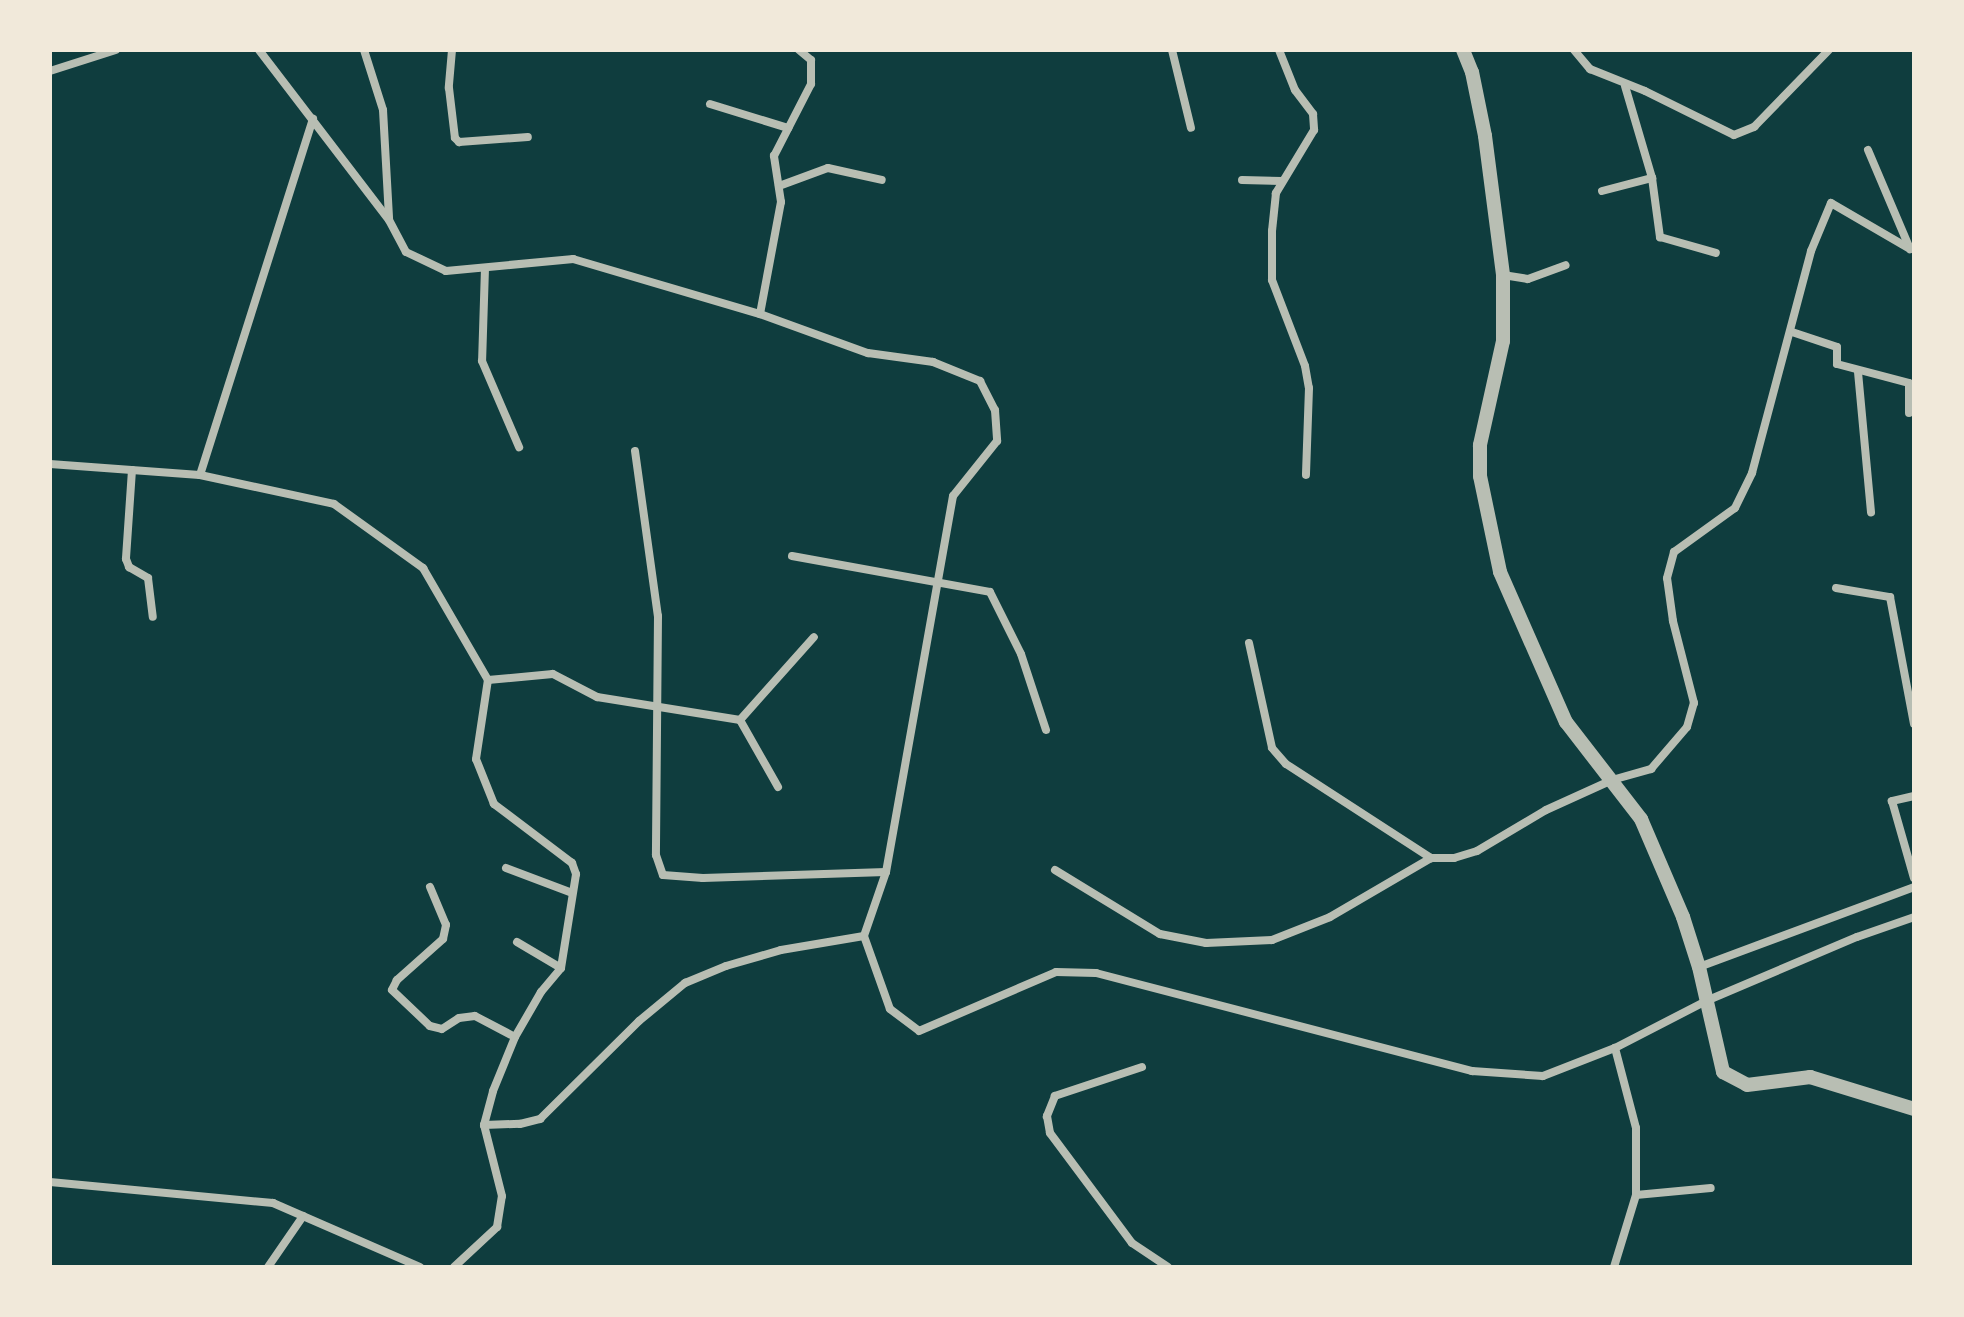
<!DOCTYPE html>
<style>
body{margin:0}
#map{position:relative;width:1964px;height:1317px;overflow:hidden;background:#0f3d3e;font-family:"DejaVu Sans",sans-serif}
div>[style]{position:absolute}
.minor>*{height:8px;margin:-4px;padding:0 4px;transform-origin:4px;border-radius:4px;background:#b8beb3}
.tertiary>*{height:14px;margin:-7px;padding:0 7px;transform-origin:7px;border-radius:7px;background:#b8beb3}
span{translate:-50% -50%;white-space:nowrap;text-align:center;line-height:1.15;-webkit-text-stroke:6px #f1e9da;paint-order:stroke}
.frame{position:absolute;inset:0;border:52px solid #f1e9da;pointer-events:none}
</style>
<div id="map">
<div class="minor">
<i style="left:259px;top:50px;width:214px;rotate:52.6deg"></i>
<i style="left:389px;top:220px;width:36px;rotate:62deg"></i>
<i style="left:406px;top:252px;width:44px;rotate:25.4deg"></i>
<i style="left:446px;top:271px;width:128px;rotate:-5.4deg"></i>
<i style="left:573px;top:259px;width:195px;rotate:16.4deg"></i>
<i style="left:760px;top:314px;width:115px;rotate:19.9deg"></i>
<i style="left:868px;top:353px;width:66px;rotate:7.9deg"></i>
<i style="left:933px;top:362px;width:51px;rotate:22deg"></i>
<i style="left:980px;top:381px;width:33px;rotate:63deg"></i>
<i style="left:995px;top:410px;width:31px;rotate:86deg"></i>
<i style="left:997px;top:441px;width:70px;rotate:128.7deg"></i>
<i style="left:953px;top:496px;width:382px;rotate:100.1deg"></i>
<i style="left:886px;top:872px;width:68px;rotate:109deg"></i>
<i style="left:864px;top:936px;width:77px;rotate:70.4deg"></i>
<i style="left:890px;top:1009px;width:36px;rotate:37deg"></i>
<i style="left:919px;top:1031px;width:149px;rotate:-23.3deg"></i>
<i style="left:1056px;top:972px;width:40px;rotate:1.4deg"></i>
<i style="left:1096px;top:973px;width:389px;rotate:14.6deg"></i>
<i style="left:1472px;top:1071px;width:71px;rotate:4deg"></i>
<i style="left:1543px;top:1076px;width:77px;rotate:-21.3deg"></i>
<i style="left:1615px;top:1048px;width:102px;rotate:-27.3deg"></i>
<i style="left:1706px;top:1001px;width:164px;rotate:-23deg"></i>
<i style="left:1857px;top:937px;width:60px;rotate:-19.3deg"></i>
<i style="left:364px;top:50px;width:63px;rotate:72.4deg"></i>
<i style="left:383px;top:110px;width:109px;rotate:86.8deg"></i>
<i style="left:452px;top:50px;width:38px;rotate:95deg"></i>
<i style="left:449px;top:88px;width:50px;rotate:83.2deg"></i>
<i style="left:455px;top:138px;width:6px;rotate:45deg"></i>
<i style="left:459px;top:142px;width:69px;rotate:-4.1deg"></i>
<i style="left:1172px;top:50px;width:80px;rotate:76.3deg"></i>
<i style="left:1279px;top:50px;width:43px;rotate:68.2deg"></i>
<i style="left:1295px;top:90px;width:30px;rotate:53deg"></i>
<i style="left:1313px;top:114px;width:16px;rotate:86deg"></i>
<i style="left:1314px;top:130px;width:74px;rotate:121.1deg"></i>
<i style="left:1276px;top:193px;width:38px;rotate:96deg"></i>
<i style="left:1272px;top:231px;width:49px;rotate:90deg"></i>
<i style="left:1272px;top:280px;width:92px;rotate:69deg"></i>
<i style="left:1305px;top:366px;width:22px;rotate:80deg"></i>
<i style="left:1309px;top:388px;width:87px;rotate:92deg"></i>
<i style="left:1574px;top:50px;width:25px;rotate:50deg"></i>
<i style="left:1590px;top:69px;width:59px;rotate:21.8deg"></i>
<i style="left:1645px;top:91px;width:99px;rotate:26.3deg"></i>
<i style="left:1734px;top:135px;width:22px;rotate:-22deg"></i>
<i style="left:1754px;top:127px;width:107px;rotate:-45.8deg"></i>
<i style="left:50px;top:71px;width:69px;rotate:-17.7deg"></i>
<i style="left:1625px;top:86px;width:96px;rotate:73.6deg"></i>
<i style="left:1652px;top:178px;width:60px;rotate:82.3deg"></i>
<i style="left:1660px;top:237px;width:58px;rotate:15.9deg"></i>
<i style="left:710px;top:104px;width:82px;rotate:17.1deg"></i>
<i style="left:1868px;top:150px;width:108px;rotate:67deg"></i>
<i style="left:1242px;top:180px;width:40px;rotate:1.4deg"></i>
<i style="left:779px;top:186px;width:52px;rotate:-20.2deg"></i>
<i style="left:828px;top:168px;width:55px;rotate:12.5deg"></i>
<i style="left:1602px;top:191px;width:52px;rotate:-14.6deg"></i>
<i style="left:485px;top:268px;width:93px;rotate:91.8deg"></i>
<i style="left:482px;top:361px;width:94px;rotate:66.7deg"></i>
<i style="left:1503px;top:275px;width:25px;rotate:9deg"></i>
<i style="left:1528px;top:279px;width:40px;rotate:-20.2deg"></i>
<i style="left:760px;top:314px;width:114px;rotate:-79.4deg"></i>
<i style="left:781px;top:202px;width:47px;rotate:-98.7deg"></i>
<i style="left:774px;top:156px;width:81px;rotate:-62.8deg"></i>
<i style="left:811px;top:84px;width:24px;rotate:-90deg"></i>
<i style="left:811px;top:60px;width:16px;rotate:-140deg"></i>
<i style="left:1792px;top:332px;width:47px;rotate:18.4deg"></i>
<i style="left:1837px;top:347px;width:17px;rotate:90deg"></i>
<i style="left:1837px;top:364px;width:74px;rotate:14.8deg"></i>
<i style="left:1909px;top:383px;width:30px;rotate:90deg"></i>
<i style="left:1858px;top:372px;width:141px;rotate:84.7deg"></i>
<i style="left:635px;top:451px;width:167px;rotate:82.1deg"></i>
<i style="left:658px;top:616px;width:239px;rotate:90.5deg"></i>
<i style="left:656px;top:855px;width:21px;rotate:71deg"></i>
<i style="left:663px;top:875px;width:40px;rotate:4.3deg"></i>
<i style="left:703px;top:878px;width:183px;rotate:-1.9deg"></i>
<i style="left:50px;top:464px;width:150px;rotate:4.2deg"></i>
<i style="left:200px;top:475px;width:137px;rotate:12.2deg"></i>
<i style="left:334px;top:504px;width:110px;rotate:35.7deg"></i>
<i style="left:423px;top:568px;width:129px;rotate:59.9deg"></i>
<i style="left:488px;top:680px;width:65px;rotate:-5.3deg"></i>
<i style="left:553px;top:674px;width:50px;rotate:27.6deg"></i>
<i style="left:597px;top:697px;width:145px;rotate:9.1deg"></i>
<i style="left:740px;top:720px;width:111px;rotate:-48.3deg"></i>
<i style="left:132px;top:470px;width:89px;rotate:93.9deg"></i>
<i style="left:126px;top:559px;width:9px;rotate:69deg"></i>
<i style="left:129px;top:567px;width:22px;rotate:30deg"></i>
<i style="left:148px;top:578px;width:39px;rotate:83deg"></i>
<i style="left:200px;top:475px;width:374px;rotate:-72.4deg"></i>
<i style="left:792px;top:556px;width:201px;rotate:10.3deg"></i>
<i style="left:990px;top:592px;width:69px;rotate:63.4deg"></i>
<i style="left:1021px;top:654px;width:80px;rotate:71.8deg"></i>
<i style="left:1836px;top:588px;width:55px;rotate:9.5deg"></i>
<i style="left:1890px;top:597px;width:129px;rotate:79.3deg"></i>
<i style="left:1249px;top:643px;width:107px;rotate:77.6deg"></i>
<i style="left:1272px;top:748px;width:21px;rotate:49deg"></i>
<i style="left:1286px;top:764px;width:173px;rotate:33deg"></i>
<i style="left:1431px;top:858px;width:23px"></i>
<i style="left:1454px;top:858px;width:24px;rotate:-17deg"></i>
<i style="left:1477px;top:851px;width:80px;rotate:-30.7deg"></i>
<i style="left:1546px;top:810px;width:72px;rotate:-24.4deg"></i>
<i style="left:1612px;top:780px;width:41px;rotate:-15.8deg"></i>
<i style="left:1651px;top:769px;width:55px;rotate:-49.4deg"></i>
<i style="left:1687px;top:727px;width:25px;rotate:-74deg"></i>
<i style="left:1694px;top:703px;width:85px;rotate:-104.4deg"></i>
<i style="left:1673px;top:621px;width:43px;rotate:-97.9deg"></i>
<i style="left:1667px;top:578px;width:27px;rotate:-75deg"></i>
<i style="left:1674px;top:552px;width:75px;rotate:-35.8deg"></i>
<i style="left:1735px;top:508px;width:39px;rotate:-64deg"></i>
<i style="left:1752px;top:473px;width:230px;rotate:-75.1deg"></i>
<i style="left:1811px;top:251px;width:52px;rotate:-67.4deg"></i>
<i style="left:1831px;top:203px;width:91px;rotate:30.2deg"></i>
<i style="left:740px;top:720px;width:77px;rotate:60.4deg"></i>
<i style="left:1914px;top:796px;width:23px;rotate:167deg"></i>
<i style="left:1892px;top:801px;width:80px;rotate:74.1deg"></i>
<i style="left:506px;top:868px;width:68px;rotate:20.6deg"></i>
<i style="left:1055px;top:870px;width:123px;rotate:31.4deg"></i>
<i style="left:1160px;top:934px;width:47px;rotate:11.1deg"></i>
<i style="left:1206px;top:943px;width:66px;rotate:-2.6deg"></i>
<i style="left:1272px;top:940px;width:62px;rotate:-21.6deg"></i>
<i style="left:1330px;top:917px;width:117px;rotate:-30.3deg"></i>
<i style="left:430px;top:887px;width:41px;rotate:67.2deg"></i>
<i style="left:446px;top:925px;width:14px;rotate:102deg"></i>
<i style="left:443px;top:939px;width:62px;rotate:138.3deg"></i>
<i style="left:397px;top:980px;width:11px;rotate:117deg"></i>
<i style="left:392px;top:990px;width:52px;rotate:43.5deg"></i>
<i style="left:430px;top:1026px;width:12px;rotate:14deg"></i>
<i style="left:442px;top:1029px;width:20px;rotate:-33deg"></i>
<i style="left:459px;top:1018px;width:16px;rotate:-7deg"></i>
<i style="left:475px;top:1016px;width:45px;rotate:27.7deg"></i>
<i style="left:517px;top:942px;width:51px;rotate:30.6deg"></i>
<i style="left:1699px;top:967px;width:229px;rotate:-20.4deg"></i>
<i style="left:1142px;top:1067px;width:92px;rotate:161.6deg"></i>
<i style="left:1055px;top:1096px;width:22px;rotate:112deg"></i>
<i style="left:1047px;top:1116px;width:17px;rotate:80deg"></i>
<i style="left:1050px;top:1133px;width:137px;rotate:53.3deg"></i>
<i style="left:1132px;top:1243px;width:43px;rotate:33.7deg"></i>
<i style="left:484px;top:1125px;width:36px;rotate:-2deg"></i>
<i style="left:520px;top:1124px;width:21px;rotate:-14deg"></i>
<i style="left:540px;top:1119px;width:139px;rotate:-44.7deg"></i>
<i style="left:639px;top:1021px;width:60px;rotate:-39.6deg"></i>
<i style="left:685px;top:983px;width:44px;rotate:-22.5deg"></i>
<i style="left:726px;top:966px;width:57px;rotate:-16.2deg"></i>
<i style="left:781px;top:950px;width:84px;rotate:-9.6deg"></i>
<i style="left:50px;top:1182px;width:224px;rotate:5.4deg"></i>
<i style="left:273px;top:1203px;width:160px;rotate:23.5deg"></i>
<i style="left:1636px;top:1195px;width:75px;rotate:-5.3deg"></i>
<i style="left:268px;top:1267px;width:62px;rotate:-55.5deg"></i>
<i style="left:454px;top:1267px;width:59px;rotate:-42.9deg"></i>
<i style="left:497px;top:1227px;width:31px;rotate:-81deg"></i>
<i style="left:502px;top:1196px;width:73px;rotate:-104.2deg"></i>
<i style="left:484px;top:1125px;width:35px;rotate:-75deg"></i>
<i style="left:493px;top:1091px;width:58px;rotate:-67.8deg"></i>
<i style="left:515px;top:1037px;width:52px;rotate:-60deg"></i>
<i style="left:541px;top:992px;width:31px;rotate:-50deg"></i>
<i style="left:561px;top:968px;width:95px;rotate:-80.9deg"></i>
<i style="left:576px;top:874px;width:12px;rotate:-110deg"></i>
<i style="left:572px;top:863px;width:98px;rotate:-142.9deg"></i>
<i style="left:494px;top:804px;width:48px;rotate:-111.8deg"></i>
<i style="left:476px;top:759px;width:80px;rotate:-81.4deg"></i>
<i style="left:1614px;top:1267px;width:75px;rotate:-73deg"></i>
<i style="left:1636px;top:1195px;width:67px;rotate:-90deg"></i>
<i style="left:1636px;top:1128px;width:83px;rotate:-104.7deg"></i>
</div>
<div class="tertiary">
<i style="left:1463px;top:50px;width:24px;rotate:68deg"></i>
<i style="left:1472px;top:72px;width:65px;rotate:78.5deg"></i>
<i style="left:1485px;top:136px;width:140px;rotate:82.6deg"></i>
<i style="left:1503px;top:275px;width:66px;rotate:90deg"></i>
<i style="left:1503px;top:341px;width:107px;rotate:102.5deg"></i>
<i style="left:1480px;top:445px;width:31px;rotate:90deg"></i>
<i style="left:1480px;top:476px;width:98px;rotate:78.2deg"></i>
<i style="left:1500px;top:572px;width:164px;rotate:66.3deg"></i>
<i style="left:1566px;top:722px;width:123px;rotate:52.3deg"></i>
<i style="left:1641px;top:819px;width:107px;rotate:66.8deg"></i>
<i style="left:1683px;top:917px;width:52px;rotate:72.3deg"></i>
<i style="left:1699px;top:967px;width:108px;rotate:77.1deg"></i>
<i style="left:1723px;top:1072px;width:27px;rotate:28deg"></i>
<i style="left:1747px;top:1085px;width:64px;rotate:-7.2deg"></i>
<i style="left:1810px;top:1077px;width:109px;rotate:17.1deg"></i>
</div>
<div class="frame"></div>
</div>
